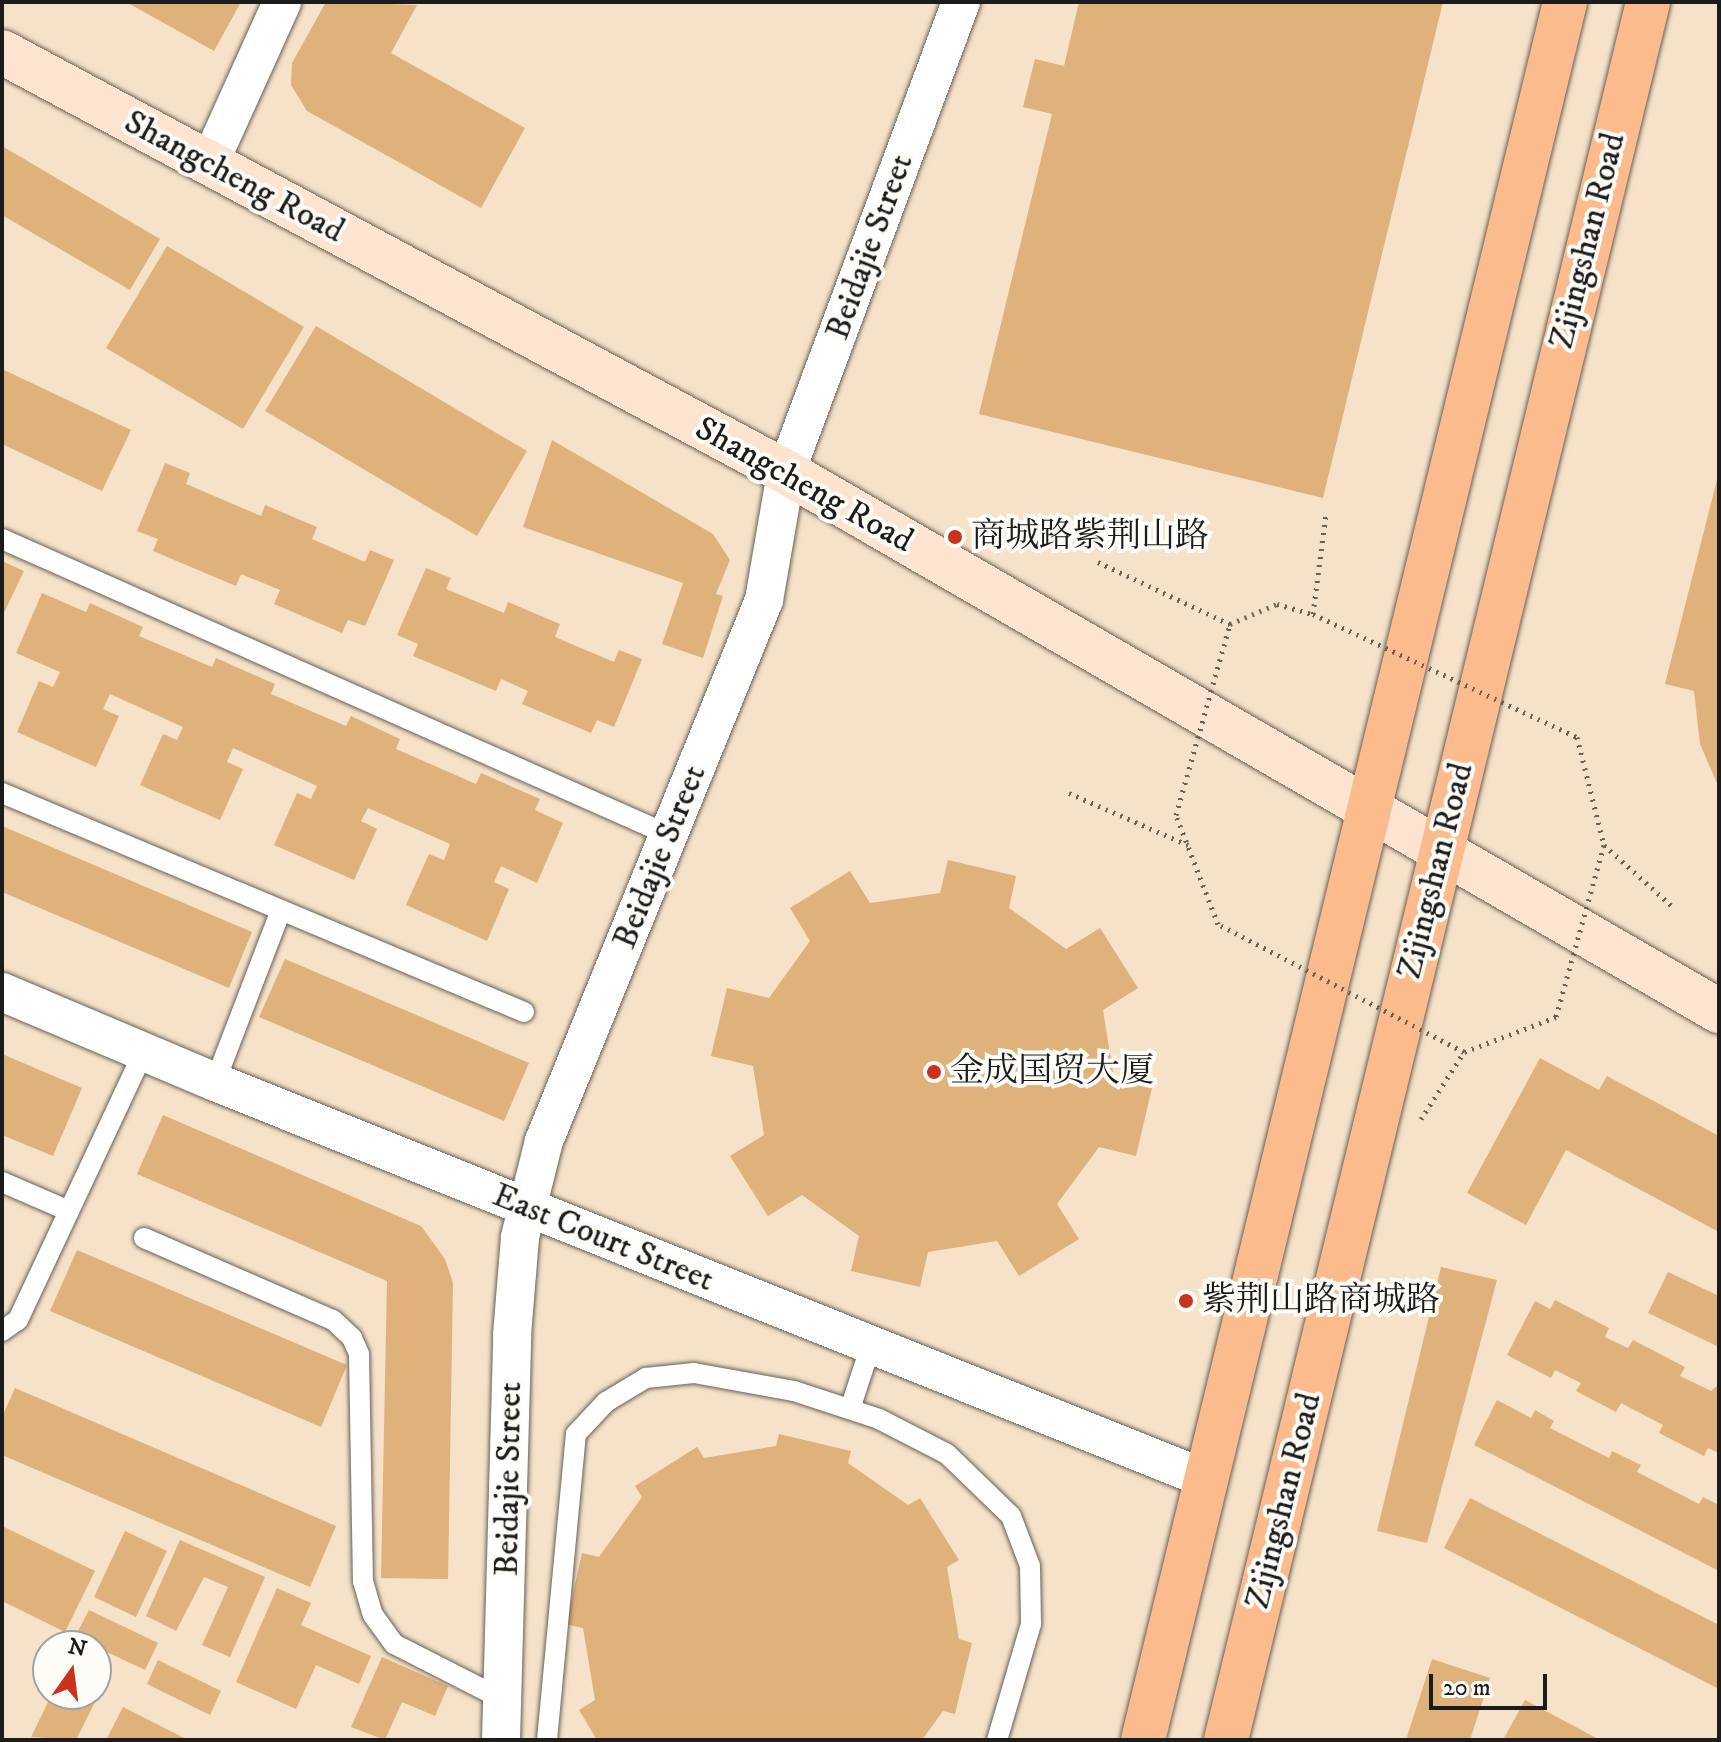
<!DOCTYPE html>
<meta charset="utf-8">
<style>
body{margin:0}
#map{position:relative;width:1721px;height:1742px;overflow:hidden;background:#f5e2c8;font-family:"IM FELL DW Pica","Noto Serif SC",serif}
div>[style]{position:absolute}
.building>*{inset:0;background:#dfb17b}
.path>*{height:5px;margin-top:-2.5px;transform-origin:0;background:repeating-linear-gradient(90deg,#686158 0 2px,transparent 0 8px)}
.roads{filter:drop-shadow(0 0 2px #686158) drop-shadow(0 0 2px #686158)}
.lane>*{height:20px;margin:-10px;padding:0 10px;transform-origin:10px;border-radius:10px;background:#fff}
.street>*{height:38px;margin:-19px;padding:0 19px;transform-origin:19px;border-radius:19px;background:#fff}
.secondary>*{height:44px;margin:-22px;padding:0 22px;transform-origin:22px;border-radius:22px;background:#fde4d1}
.primary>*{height:44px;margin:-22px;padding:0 22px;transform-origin:22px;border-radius:22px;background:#fbbb8d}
.path-bridge>*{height:5px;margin-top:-2.5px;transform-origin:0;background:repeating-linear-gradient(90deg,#686158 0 2px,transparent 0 8px)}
.dots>*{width:22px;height:22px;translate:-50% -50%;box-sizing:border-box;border:4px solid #fdfcf7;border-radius:50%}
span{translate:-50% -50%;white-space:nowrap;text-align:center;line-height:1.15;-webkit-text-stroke:8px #fdfcf7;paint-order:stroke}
.street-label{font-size:34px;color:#1c1c1c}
.poi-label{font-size:34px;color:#1c1c1c}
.left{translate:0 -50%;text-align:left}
.frame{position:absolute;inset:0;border:4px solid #1c1c1c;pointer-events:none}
.north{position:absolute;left:32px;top:1630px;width:80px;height:80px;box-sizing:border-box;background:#fdfcf7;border:2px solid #a3a29f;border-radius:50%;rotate:14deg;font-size:22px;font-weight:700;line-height:32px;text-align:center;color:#1c1c1c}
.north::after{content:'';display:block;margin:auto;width:28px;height:36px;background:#c8321e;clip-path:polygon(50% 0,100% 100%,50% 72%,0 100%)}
.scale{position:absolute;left:1429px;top:1674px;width:118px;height:36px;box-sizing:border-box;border:4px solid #1c1c1c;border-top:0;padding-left:10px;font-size:24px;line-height:28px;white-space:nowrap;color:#1c1c1c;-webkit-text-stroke:6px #fdfcf7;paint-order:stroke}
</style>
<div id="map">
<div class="building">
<i style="clip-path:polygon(126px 2px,241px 2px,214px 51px)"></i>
<i style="clip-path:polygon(326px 2px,417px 5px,391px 53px,525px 128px,481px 208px,307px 111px,291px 85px,292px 63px)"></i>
<i style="clip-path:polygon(1079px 2px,1443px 2px,1323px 498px,979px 414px,1052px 114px,1023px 107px,1035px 59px,1064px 66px)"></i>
<i style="clip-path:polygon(2px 146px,160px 239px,130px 290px,2px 215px)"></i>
<i style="clip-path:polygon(167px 246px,304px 327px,243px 429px,106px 348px)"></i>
<i style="clip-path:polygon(316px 326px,527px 451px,477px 536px,265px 411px)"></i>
<i style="clip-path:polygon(2px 369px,131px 430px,102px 491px,2px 444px)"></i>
<i style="clip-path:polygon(552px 440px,713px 534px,730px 560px,716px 594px,723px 596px,703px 658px,662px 644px,683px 583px,523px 527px)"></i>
<i style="clip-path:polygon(165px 463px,190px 473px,186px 484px,261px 516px,265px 505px,317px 527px,312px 539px,365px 562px,370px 550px,394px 560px,365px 626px,348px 620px,342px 633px,274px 604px,280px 590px,241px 574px,236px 586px,153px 551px,158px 539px,137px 531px)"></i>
<i style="clip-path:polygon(1719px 472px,1719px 788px,1700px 744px,1694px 691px,1665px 684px)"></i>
<i style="clip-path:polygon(2px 561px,24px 571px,2px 617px)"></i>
<i style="clip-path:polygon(426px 568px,451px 578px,446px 589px,504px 613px,508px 602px,560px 624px,555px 637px,614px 662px,619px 650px,642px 659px,614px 727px,597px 720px,591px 733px,522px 704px,528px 691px,501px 679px,496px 691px,413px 656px,418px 644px,397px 635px)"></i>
<i style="clip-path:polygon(42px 593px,86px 612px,90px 603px,143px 627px,139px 636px,212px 667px,216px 658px,275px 684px,271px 694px,346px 726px,351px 716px,400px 739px,396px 749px,476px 784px,481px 773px,540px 799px,535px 810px,563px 823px,537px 883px,501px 866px,494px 882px,509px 889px,487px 941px,406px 905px,429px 854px,444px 860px,450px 844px,368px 808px,361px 821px,377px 829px,354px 880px,274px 845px,297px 793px,311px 799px,317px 786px,233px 748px,227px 762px,243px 769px,220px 820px,140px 785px,163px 734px,177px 740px,183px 727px,110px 694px,103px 709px,119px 716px,96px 767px,17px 732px,39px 681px,53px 687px,60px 672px,16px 653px)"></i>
<i style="clip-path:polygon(2px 826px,252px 932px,229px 988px,2px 892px)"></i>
<i style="clip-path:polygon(948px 860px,1016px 876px,1009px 908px,1066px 949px,1100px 928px,1138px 988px,1103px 1010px,1114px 1079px,1152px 1088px,1136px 1156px,1099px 1147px,1057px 1204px,1079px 1239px,1019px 1276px,997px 1241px,928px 1252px,920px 1287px,851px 1271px,859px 1236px,802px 1195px,768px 1216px,730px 1156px,764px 1135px,753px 1066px,711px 1056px,727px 988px,769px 998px,810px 941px,790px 908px,850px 871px,870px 903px,940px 893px)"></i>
<i style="clip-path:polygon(285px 959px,529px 1063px,504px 1121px,259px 1017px)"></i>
<i style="clip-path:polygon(2px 1054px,82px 1088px,53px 1156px,2px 1135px)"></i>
<i style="clip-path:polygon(1540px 1058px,1599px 1090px,1607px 1076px,1719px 1136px,1719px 1232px,1566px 1150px,1526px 1225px,1467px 1193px)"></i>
<i style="clip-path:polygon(163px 1115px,421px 1226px,445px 1259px,453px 1283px,448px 1579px,381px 1578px,387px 1281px,137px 1174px)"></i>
<i style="clip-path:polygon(77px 1250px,347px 1365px,321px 1427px,50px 1311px)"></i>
<i style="clip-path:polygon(1441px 1267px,1497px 1280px,1427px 1543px,1377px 1531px)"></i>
<i style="clip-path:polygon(1668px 1272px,1719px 1296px,1719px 1347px,1648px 1313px)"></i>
<i style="clip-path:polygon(1555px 1300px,1609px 1328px,1605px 1337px,1628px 1348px,1633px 1340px,1685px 1367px,1680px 1376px,1711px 1391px,1719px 1384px,1719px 1453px,1708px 1448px,1704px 1456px,1659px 1433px,1663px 1425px,1621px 1403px,1616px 1412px,1576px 1391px,1581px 1383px,1555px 1370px,1551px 1378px,1507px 1355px,1535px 1301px,1550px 1309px)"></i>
<i style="clip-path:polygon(15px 1388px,336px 1526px,310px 1587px,2px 1455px,2px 1417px)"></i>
<i style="clip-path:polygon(1497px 1400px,1531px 1418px,1535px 1410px,1554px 1421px,1550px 1428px,1609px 1458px,1612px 1451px,1641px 1465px,1637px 1472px,1699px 1504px,1703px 1497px,1719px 1505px,1719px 1571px,1474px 1445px)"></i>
<i style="clip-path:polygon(779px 1434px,851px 1451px,848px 1463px,908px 1505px,920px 1498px,959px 1560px,947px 1567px,959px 1639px,972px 1643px,955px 1714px,943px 1711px,922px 1740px,597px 1740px,579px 1710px,595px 1700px,583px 1628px,566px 1624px,582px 1553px,599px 1557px,642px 1497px,635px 1486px,697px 1447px,704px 1458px,776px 1446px)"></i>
<i style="clip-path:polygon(1470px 1498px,1719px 1625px,1719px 1689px,1444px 1548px)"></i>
<i style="clip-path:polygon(2px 1526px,95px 1571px,65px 1632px,2px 1601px)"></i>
<i style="clip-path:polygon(125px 1531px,167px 1551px,136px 1617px,94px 1597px)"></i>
<i style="clip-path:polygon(180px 1540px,265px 1577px,230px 1657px,202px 1645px,228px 1587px,204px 1577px,176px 1631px,146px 1616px)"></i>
<i style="clip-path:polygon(277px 1588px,311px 1603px,301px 1625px,371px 1656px,359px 1684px,316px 1665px,296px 1709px,236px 1682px)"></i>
<i style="clip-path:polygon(89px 1610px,158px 1643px,145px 1670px,75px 1637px)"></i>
<i style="clip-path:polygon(382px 1657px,448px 1686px,435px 1716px,402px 1702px,385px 1740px,351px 1727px)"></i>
<i style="clip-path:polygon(1432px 1659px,1490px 1678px,1470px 1740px,1406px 1740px)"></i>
<i style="clip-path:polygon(158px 1660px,221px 1691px,210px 1715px,147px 1684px)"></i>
<i style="clip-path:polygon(96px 1668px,109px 1674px,76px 1740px,31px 1737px,52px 1694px,96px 1694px)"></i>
<i style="clip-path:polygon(1525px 1700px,1600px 1740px,1503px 1740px)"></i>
<i style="clip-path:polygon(123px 1707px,188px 1740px,106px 1740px)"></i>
</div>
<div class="path">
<i style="left:1098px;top:562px;width:146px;rotate:25.2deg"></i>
<i style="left:1313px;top:614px;width:101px;rotate:-82.6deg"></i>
<i style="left:1069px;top:793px;width:130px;rotate:23.6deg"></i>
<i style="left:1604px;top:845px;width:93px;rotate:41.9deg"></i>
<i style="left:1421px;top:1119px;width:80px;rotate:-57.3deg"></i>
</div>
<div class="roads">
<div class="lane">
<i style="left:2px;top:539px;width:730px;rotate:23.93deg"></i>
<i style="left:2px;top:793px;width:566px;rotate:22.76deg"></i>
<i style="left:215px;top:1082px;width:184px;rotate:-69deg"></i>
<i style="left:2px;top:1182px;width:73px;rotate:23.4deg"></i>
<i style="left:144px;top:1238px;width:206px;rotate:23.5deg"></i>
<i style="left:333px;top:1320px;width:26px;rotate:43deg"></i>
<i style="left:352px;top:1338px;width:17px;rotate:66deg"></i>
<i style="left:359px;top:1354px;width:227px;rotate:89deg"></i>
<i style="left:363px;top:1581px;width:35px;rotate:74deg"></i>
<i style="left:373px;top:1615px;width:36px;rotate:54deg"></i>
<i style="left:394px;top:1644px;width:123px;rotate:27deg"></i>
<i style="left:2px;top:1331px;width:19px;rotate:-35deg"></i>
<i style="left:18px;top:1320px;width:295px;rotate:-64.9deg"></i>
<i style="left:850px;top:1409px;width:67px;rotate:-71.8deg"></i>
<i style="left:547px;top:1740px;width:307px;rotate:-84.6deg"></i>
<i style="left:576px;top:1434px;width:44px;rotate:-46.8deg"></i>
<i style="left:606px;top:1402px;width:47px;rotate:-31deg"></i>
<i style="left:646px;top:1378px;width:48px;rotate:-5.9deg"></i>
<i style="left:694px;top:1373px;width:102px;rotate:10.2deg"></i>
<i style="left:794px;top:1391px;width:89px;rotate:18.2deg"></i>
<i style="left:879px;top:1419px;width:76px;rotate:27.2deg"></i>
<i style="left:947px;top:1454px;width:89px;rotate:44.1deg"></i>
<i style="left:1011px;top:1516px;width:53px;rotate:69.2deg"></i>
<i style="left:1030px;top:1566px;width:58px;rotate:89deg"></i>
<i style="left:1031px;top:1624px;width:121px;rotate:106.3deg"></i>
</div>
<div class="street">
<i style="left:209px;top:164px;width:178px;rotate:-65.7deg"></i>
<i style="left:2px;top:992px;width:231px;rotate:22.9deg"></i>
<i style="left:215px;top:1082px;width:1068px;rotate:21.83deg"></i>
<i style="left:501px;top:1740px;width:405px;rotate:-88.4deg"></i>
<i style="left:512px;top:1335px;width:98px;rotate:-85.3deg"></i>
<i style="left:520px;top:1237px;width:99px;rotate:-76deg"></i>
<i style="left:544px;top:1141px;width:584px;rotate:-67.87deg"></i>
<i style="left:764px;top:600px;width:130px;rotate:-80.2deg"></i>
<i style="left:786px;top:472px;width:502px;rotate:-69.58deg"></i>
</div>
<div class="secondary">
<i style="left:2px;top:52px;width:889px;rotate:28.18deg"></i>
<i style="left:786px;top:472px;width:1078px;rotate:30.02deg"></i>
</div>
<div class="primary">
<i style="left:1143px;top:1740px;width:1788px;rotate:-76.35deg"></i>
<i style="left:1226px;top:1740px;width:1788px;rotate:-76.35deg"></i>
</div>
</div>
<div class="path-bridge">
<i style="left:1277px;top:604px;width:37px;rotate:16deg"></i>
<i style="left:1313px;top:614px;width:291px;rotate:25deg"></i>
<i style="left:1577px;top:737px;width:111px;rotate:76deg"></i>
<i style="left:1604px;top:845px;width:179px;rotate:105.6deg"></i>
<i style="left:1556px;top:1017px;width:98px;rotate:159.2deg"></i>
<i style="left:1464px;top:1052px;width:277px;rotate:-152.5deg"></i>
<i style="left:1218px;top:924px;width:117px;rotate:-111.1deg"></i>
<i style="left:1176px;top:815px;width:198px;rotate:-74.2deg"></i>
<i style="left:1230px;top:624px;width:51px;rotate:-23.1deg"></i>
</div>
<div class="dots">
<i style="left:955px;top:537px;background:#c8321e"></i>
<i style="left:934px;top:1072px;background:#c8321e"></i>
<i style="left:1186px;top:1301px;background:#c8321e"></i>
</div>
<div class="street-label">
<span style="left:234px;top:177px;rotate:28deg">Shangcheng Road</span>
<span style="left:1588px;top:241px;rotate:-76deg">Zijingshan Road</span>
<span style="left:870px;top:247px;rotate:-70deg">Beidajie Street</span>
<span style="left:804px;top:485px;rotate:29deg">Shangcheng Road</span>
<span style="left:660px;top:857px;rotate:-68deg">Beidajie Street</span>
<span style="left:1436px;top:871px;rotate:-76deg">Zijingshan Road</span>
<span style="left:603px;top:1238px;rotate:22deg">East Court Street</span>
<span style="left:509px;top:1479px;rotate:-89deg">Beidajie Street</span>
<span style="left:1284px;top:1501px;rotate:-76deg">Zijingshan Road</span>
</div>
<div class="poi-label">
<span class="left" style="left:971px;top:537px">商城路紫荆山路</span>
<span class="left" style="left:950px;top:1072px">金成国贸大厦</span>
<span class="left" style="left:1202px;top:1301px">紫荆山路商城路</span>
</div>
<div class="frame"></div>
<div class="north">N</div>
<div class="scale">20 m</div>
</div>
